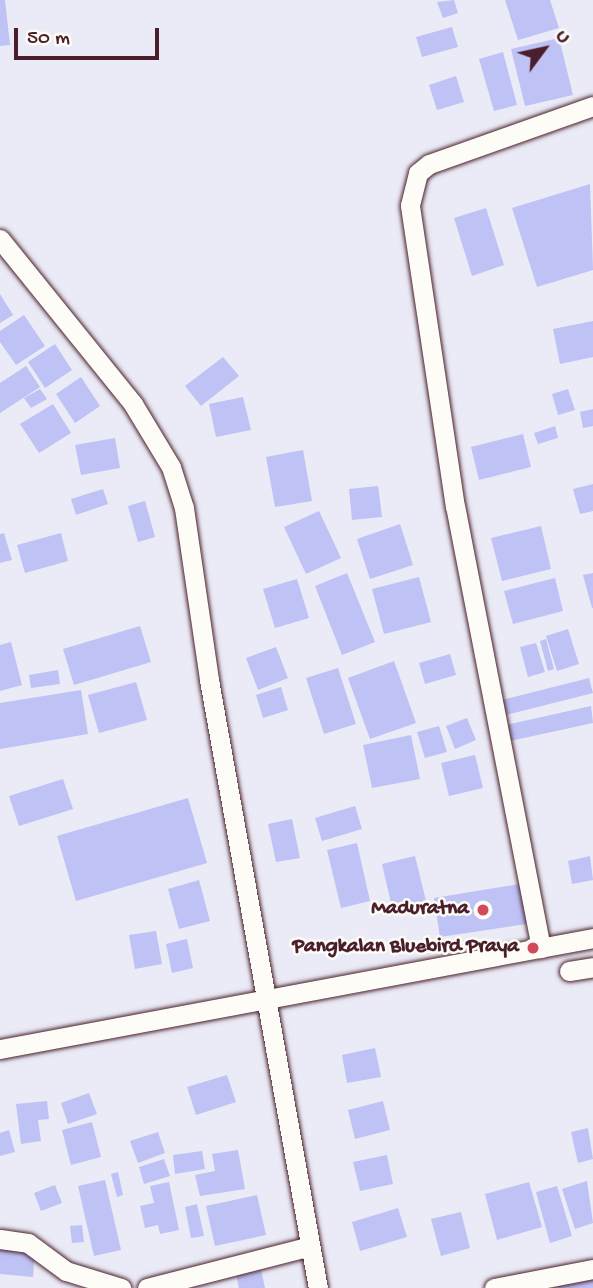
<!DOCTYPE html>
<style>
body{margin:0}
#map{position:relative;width:593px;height:1288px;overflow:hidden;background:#eaebf6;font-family:"Gochi Hand",sans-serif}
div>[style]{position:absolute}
.building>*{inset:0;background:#bec2f4}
.roads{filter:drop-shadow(0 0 2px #4a1f2b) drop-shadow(0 0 2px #4a1f2b)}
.minor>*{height:19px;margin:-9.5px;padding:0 9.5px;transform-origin:9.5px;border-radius:9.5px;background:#fdfcf7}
.dots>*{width:19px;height:19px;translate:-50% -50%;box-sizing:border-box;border:4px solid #fdfcf7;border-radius:50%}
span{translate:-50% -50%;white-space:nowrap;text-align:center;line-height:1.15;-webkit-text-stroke:5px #fdfcf7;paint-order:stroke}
.poi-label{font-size:21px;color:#4a1f2b;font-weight:700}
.right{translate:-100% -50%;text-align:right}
.north{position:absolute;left:509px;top:14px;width:70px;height:70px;-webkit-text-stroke:5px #fdfcf7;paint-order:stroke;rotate:57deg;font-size:19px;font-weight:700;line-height:28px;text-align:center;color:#4a1f2b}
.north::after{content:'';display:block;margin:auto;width:24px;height:32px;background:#4a1f2b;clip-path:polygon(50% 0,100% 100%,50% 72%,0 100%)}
.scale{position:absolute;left:14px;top:28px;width:145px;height:32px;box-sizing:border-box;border:4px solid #4a1f2b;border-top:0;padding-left:9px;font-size:21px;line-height:24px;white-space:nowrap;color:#4a1f2b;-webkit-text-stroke:5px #fdfcf7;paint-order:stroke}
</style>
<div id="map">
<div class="building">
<i style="clip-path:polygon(0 0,5px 0,10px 45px,0 46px)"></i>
<i style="clip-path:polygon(454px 0,458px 13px,443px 18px,437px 2px)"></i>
<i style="clip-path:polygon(505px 0,550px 0,559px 28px,518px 40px)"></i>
<i style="clip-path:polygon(452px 27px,458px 47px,422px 57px,416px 37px)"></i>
<i style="clip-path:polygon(559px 38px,573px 95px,525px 106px,511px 49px)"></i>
<i style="clip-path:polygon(503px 52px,517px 105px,494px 111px,479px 59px)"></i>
<i style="clip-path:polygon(456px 76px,464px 102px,437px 110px,429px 85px)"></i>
<i style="clip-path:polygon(590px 184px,593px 270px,537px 287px,512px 208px)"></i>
<i style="clip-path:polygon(486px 208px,504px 265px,472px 276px,454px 218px)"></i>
<i style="clip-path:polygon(0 294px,13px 315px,0 323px)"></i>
<i style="clip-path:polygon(24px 315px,45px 346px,16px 365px,0 342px,0 331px)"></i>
<i style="clip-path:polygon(593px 321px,593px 357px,560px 364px,553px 329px)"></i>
<i style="clip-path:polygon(55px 344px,72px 370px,45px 388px,28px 362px)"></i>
<i style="clip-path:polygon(223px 357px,239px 376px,201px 406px,185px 386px)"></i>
<i style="clip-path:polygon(26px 366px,40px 387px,0 413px,0 383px)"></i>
<i style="clip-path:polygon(81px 377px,100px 406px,75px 423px,56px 394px)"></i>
<i style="clip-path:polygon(40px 389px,47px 399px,31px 408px,24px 398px)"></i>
<i style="clip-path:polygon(568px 389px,575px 410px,558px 415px,552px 394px)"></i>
<i style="clip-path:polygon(243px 397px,251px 430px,216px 437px,209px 404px)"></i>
<i style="clip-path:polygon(53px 404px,71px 433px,39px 453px,20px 424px)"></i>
<i style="clip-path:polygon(593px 409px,593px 426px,583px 428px,580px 412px)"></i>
<i style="clip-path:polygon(555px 426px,558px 438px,538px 444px,534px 433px)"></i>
<i style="clip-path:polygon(523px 434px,531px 467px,479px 480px,471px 447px)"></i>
<i style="clip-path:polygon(115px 438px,120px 468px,81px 475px,75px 445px)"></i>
<i style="clip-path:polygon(303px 450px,312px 501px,275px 507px,266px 457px)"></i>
<i style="clip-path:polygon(593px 484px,593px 511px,580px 514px,573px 489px)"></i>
<i style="clip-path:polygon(378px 486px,382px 517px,352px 520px,349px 489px)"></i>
<i style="clip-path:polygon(103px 489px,108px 504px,76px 515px,71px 499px)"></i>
<i style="clip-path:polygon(145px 501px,155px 537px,138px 542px,128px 506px)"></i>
<i style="clip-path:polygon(319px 511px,341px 558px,306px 574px,284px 527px)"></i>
<i style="clip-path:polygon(400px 524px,413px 565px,370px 579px,357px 539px)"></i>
<i style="clip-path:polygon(541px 526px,551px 569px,502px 581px,491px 538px)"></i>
<i style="clip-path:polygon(4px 533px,12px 560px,0 563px,0 534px)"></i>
<i style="clip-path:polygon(61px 533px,68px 561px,25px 573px,17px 545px)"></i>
<i style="clip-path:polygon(347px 573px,375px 642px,342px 655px,315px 586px)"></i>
<i style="clip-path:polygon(593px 573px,593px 608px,592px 608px,583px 575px)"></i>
<i style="clip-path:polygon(419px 577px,431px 622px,384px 634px,372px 589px)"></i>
<i style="clip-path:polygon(555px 578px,563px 611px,513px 624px,504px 591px)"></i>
<i style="clip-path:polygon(297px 579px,309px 618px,275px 628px,263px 589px)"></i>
<i style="clip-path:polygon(140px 626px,151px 662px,74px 685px,63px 649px)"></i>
<i style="clip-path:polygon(568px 629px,579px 664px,557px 671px,546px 636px)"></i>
<i style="clip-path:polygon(546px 639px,554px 669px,548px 671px,540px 641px)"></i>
<i style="clip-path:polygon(11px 642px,22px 685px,0 691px,0 645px)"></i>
<i style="clip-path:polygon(536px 643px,545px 672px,528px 677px,520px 647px)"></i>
<i style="clip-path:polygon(276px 647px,288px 678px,258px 690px,246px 658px)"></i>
<i style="clip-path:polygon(450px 654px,456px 675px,425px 684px,419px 663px)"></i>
<i style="clip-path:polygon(394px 661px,416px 723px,370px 739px,348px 678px)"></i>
<i style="clip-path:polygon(338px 668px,356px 724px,324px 734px,306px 678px)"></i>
<i style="clip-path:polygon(58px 670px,60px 684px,31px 688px,29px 675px)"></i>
<i style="clip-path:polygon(589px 678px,593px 693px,506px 715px,502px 700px)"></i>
<i style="clip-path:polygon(136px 682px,147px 720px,99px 733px,88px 695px)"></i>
<i style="clip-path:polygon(281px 687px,288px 710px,263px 718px,256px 695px)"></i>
<i style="clip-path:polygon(81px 690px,88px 734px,0 749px,0 703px)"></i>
<i style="clip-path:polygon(591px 706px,593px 723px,510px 741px,506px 725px)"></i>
<i style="clip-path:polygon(467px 718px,476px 740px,455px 749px,446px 726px)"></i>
<i style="clip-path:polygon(439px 726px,447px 752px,425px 758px,417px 732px)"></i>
<i style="clip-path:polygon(411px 735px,420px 779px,372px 788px,363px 745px)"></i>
<i style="clip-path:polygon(475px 755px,483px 788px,449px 796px,441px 763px)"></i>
<i style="clip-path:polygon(63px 779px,73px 809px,19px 826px,9px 796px)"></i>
<i style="clip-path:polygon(188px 798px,207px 863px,76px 901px,57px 836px)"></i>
<i style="clip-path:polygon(355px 806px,362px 829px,322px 841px,315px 818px)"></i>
<i style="clip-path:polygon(292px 819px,300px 858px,276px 862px,268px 824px)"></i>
<i style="clip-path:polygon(357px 843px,370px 901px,341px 908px,327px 850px)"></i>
<i style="clip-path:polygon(415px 856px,428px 909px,394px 916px,382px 864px)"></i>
<i style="clip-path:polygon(590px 856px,593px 880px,572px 884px,568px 861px)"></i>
<i style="clip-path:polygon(199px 880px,210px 921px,179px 929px,168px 889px)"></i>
<i style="clip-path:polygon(526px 883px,533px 923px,440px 937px,434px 898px)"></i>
<i style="clip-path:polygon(156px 931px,162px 964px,135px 969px,129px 935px)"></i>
<i style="clip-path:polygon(187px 939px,193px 968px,172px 973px,166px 944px)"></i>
<i style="clip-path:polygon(375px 1048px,381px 1077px,347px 1083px,342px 1055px)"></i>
<i style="clip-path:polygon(227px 1075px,236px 1102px,196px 1115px,187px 1087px)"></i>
<i style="clip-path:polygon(89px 1093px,97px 1114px,68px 1124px,61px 1103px)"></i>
<i style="clip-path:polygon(47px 1101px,49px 1119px,38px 1120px,41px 1141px,21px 1144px,16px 1104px)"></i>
<i style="clip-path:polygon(383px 1101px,390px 1130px,355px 1139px,348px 1110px)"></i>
<i style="clip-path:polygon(92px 1122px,101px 1157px,71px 1165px,62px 1130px)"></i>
<i style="clip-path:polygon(588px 1128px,593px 1159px,578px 1163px,571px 1132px)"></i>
<i style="clip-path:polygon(9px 1130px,15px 1152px,0 1156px,0 1133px)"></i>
<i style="clip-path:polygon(158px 1132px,165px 1153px,138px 1163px,130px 1141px)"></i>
<i style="clip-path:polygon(238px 1150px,245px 1189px,200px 1196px,195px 1175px,215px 1171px,212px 1154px)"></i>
<i style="clip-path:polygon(202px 1151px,205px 1169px,175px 1174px,173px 1155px)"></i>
<i style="clip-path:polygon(387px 1155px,393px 1184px,360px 1191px,353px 1162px)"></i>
<i style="clip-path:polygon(164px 1159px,170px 1176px,144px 1184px,139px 1167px)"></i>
<i style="clip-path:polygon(118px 1172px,123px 1195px,117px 1197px,111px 1174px)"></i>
<i style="clip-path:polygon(105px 1180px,121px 1250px,94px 1256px,78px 1186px)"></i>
<i style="clip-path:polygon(587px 1181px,593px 1223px,575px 1229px,562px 1189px)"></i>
<i style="clip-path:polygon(169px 1182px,179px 1230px,160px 1234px,158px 1225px,145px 1228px,140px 1206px,154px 1203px,150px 1186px)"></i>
<i style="clip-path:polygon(529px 1182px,542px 1227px,497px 1240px,485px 1194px)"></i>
<i style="clip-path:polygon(55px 1185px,62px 1203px,41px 1211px,34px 1193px)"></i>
<i style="clip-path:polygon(557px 1186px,572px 1236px,550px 1243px,536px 1192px)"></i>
<i style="clip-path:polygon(257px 1195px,266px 1235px,215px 1246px,206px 1206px)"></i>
<i style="clip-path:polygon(197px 1204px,204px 1236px,191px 1238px,185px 1207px)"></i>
<i style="clip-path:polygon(398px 1208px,407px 1237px,360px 1251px,352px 1222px)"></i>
<i style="clip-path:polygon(461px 1212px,470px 1248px,441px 1256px,431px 1219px)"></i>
<i style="clip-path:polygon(82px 1225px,84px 1242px,72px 1243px,70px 1226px)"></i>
<i style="clip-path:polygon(0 1246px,35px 1249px,33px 1277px,0 1274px)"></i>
<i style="clip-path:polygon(260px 1265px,265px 1288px,239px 1288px,235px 1270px)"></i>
<i style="clip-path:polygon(593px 1275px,593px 1288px,558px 1288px,556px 1281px)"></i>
</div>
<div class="roads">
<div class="minor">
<i style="left:0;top:239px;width:212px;rotate:51.1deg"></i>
<i style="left:133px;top:404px;width:74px;rotate:58.9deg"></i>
<i style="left:171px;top:467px;width:43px;rotate:72.4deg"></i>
<i style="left:184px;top:508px;width:174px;rotate:81.7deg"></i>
<i style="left:209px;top:680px;width:618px;rotate:79.84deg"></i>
<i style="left:541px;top:948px;width:449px;rotate:-101deg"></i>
<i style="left:455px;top:507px;width:305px;rotate:-98.5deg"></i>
<i style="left:410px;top:205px;width:33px;rotate:-76deg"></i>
<i style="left:418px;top:173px;width:14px;rotate:-39deg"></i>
<i style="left:429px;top:164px;width:174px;rotate:-19.5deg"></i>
<i style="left:569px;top:971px;width:24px;rotate:-9deg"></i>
<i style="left:0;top:1049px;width:603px;rotate:-10.6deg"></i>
<i style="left:0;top:1239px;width:28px;rotate:8deg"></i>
<i style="left:28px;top:1243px;width:47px;rotate:36.4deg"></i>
<i style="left:66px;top:1271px;width:58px;rotate:17.2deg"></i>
<i style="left:147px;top:1288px;width:168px;rotate:-14.4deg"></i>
<i style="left:494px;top:1288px;width:101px;rotate:-10.9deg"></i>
</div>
</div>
<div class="dots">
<i style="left:483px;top:910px;background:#d1495b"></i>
<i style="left:533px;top:948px;background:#d1495b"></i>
</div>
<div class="poi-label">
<span class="right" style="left:469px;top:910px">Maduratna</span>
<span class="right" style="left:519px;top:948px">Pangkalan Bluebird Praya</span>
</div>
<div class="north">U</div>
<div class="scale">50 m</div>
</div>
